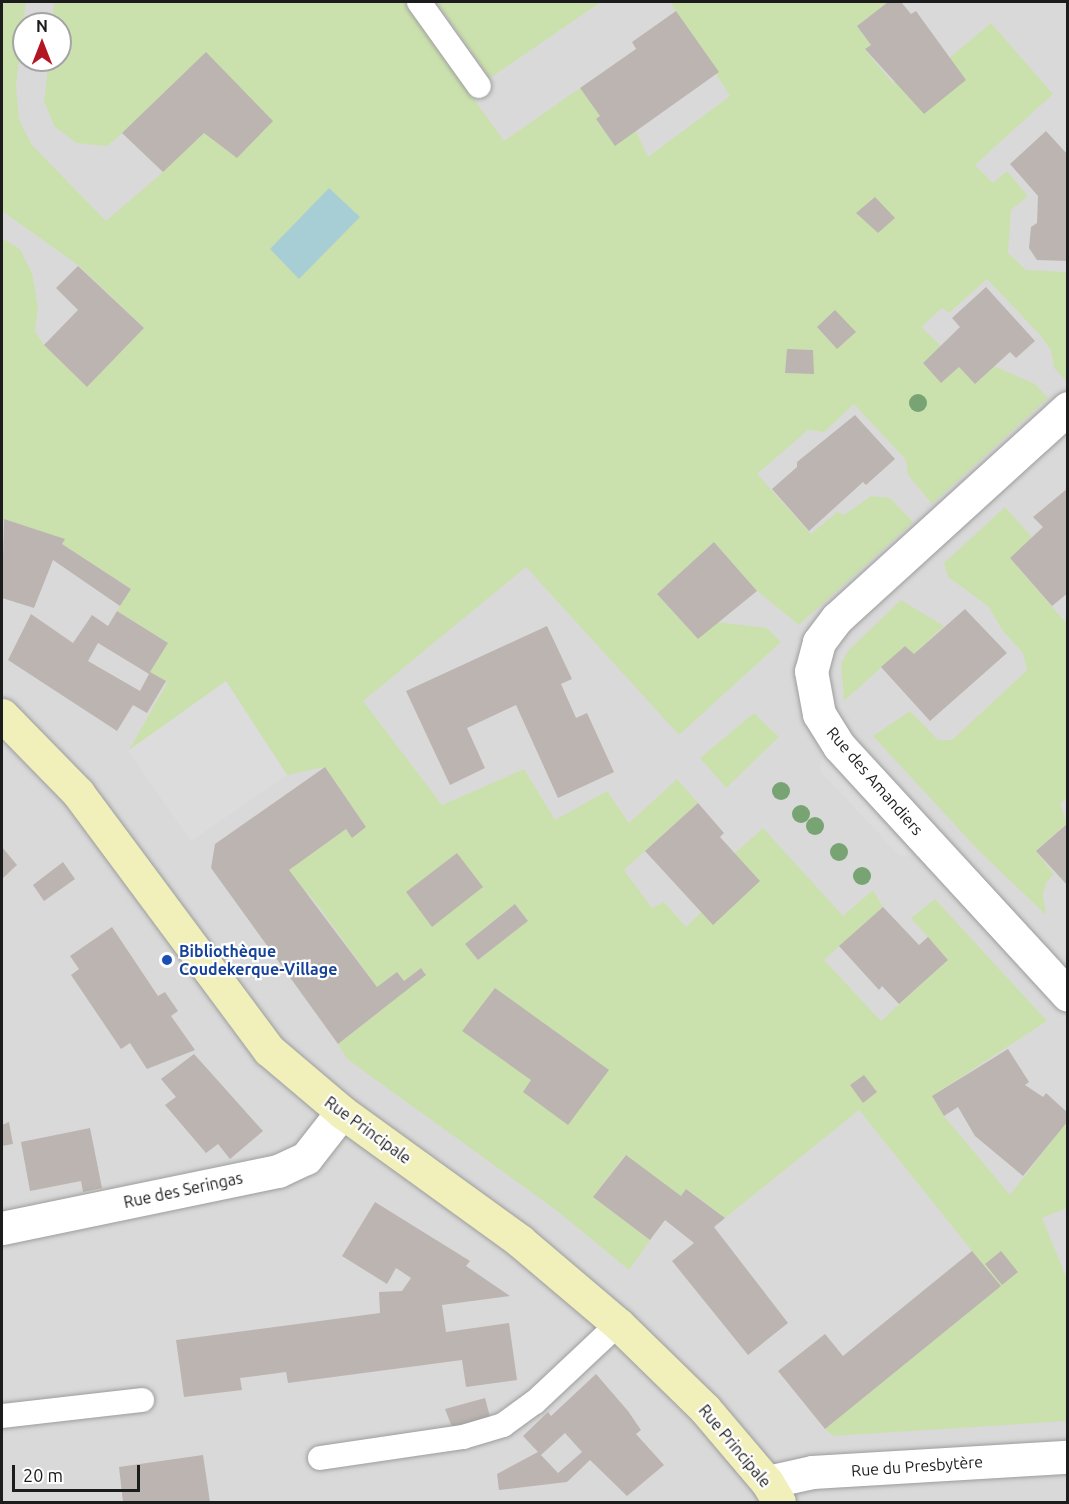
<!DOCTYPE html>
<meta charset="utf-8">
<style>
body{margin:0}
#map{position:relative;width:1069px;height:1504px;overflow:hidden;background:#ece8e2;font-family:Ubuntu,sans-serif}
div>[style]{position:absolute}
.residential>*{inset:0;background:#dad9d9}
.grass>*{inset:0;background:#cbe1ad}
.parking>*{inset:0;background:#dcdcdc}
.water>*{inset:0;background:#a7ced5}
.building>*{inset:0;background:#bcb4b0}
.roads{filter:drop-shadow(0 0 2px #9d9d9d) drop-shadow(0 0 2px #9d9d9d)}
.lane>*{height:24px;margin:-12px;padding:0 12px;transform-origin:12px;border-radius:12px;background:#fff}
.street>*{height:33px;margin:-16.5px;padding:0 16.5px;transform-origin:16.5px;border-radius:16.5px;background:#fff}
.secondary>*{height:33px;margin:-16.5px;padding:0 16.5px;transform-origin:16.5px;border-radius:16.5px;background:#f1f0bb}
.trees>*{width:18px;height:18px;margin:-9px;border-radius:50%;background:#77a472}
.dots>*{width:16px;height:16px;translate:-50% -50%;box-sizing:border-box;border:3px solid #fff;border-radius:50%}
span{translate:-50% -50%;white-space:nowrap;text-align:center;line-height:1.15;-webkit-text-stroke:4.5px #fff;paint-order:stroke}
.street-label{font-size:16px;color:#1c1c1c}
.transit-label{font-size:16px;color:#164399;font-weight:700}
.left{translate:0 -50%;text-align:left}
.frame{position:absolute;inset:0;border:3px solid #1c1c1c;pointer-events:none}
.north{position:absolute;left:12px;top:12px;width:60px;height:60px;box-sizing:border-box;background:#fff;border:2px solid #a4a4a4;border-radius:50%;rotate:0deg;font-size:16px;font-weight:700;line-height:24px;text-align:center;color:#1c1c1c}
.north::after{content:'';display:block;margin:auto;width:21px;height:27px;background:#b21623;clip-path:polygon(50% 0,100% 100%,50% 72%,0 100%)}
.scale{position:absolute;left:12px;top:1465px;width:128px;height:27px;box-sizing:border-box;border:3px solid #1c1c1c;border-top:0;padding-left:8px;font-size:18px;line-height:21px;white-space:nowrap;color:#1c1c1c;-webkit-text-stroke:4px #fff;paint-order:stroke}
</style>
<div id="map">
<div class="residential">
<i style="clip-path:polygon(evenodd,2px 2px,1067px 2px,1067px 1502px,2px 1502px,2px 2px,24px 24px,60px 24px,60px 60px,24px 60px,24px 24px)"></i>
</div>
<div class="grass">
<i style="clip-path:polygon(evenodd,2px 2px,26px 2px,16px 85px,19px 119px,32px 145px,106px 221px,163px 172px,123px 133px,107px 146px,76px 143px,54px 126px,44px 101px,49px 60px,60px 60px,60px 24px,52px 24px,54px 2px,404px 2px,504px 141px,580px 88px,600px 116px,596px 120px,615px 145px,636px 131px,648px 157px,730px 96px,670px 2px,888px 2px,857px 26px,871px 45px,865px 50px,893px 83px,948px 59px,991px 23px,1053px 94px,975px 165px,993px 183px,1007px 171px,1028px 196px,1011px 210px,1008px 253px,1026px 270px,1067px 272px,1067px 382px,1054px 368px,1051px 350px,1040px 335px,987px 279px,949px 313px,942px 308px,921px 327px,941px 346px,923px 363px,941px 383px,959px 367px,975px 384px,994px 366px,1035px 384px,1048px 398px,932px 504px,908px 475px,906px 460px,854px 404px,824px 432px,808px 430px,757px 474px,811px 534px,837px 512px,844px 515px,871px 496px,890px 498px,913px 522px,799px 625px,757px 591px,714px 542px,657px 594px,698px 639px,717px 622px,767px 628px,781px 642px,679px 735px,526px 567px,363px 701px,442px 805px,524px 769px,555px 820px,607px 791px,629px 823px,677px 779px,698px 803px,624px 870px,652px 908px,664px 902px,686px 927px,701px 912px,713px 924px,735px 853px,763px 828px,843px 916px,873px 890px,883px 907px,824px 960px,881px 1021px,948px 960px,911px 918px,935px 899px,1047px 1021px,932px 1096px,944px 1116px,1010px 1195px,1067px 1121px,1067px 1208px,1042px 1218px,1067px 1279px,1067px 1421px,833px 1436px,825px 1429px,1000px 1286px,859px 1110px,725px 1218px,687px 1189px,681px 1196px,625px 1155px,593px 1197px,650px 1240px,629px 1270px,556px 1210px,347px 1059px,338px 1044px,426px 974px,421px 968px,404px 981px,377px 987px,316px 903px,286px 870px,346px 829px,352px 837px,366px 827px,325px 767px,287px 775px,226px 682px,129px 750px,167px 683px,150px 672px,168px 643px,117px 611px,131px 589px,62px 544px,64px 539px,4px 519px,2px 527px,2px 238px,20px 249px,32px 273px,38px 307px,35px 331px,44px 345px,87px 387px,144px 328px,78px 265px,2px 211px,2px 2px,515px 904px,528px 921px,478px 960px,465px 944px,515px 904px)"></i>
<i style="clip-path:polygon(436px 2px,601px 2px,490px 78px)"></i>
<i style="clip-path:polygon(1005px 507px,1032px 537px,1010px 558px,1067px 624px,1068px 796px,1060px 804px,1067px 823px,1036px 851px,1054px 874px,1046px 883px,1043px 895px,1046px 915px,979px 851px,873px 736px,910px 711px,938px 740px,952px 740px,1027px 670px,1023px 653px,1003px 631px,988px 606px,948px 577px,944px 563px)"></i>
<i style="clip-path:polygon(901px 600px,944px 626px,914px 654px,905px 646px,844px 701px,841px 664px,848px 651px)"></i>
<i style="clip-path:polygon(754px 713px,779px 737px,726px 788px,700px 758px)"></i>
</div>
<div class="parking">
<i style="clip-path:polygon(226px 681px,287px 775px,191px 841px,128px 751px)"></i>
<i style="clip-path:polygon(822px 753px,912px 855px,900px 856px,820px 771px)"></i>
</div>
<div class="water">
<i style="clip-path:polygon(329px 188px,360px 217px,299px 279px,270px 249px)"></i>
</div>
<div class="building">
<i style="clip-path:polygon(888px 2px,901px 2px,911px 14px,916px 11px,966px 80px,924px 114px,865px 49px,871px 45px,857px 26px)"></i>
<i style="clip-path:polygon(676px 11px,719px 72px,615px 146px,596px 119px,600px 116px,580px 88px,636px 49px,632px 42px)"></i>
<i style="clip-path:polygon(206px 52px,273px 121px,237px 158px,204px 133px,163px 172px,122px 133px)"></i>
<i style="clip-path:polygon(1046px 131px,1068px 155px,1068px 261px,1037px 260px,1029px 248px,1031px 227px,1037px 223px,1038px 196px,1010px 164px)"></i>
<i style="clip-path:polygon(875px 197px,895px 218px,878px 233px,856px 213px)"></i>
<i style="clip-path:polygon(78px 266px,144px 328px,87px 387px,44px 345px,78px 310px,56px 288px)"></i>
<i style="clip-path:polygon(986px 287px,1035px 341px,1016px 358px,1010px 352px,975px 384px,959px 367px,941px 383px,923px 363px,960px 327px,952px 318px)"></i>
<i style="clip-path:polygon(835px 310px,856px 332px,837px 349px,817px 327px)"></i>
<i style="clip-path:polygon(787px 349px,813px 350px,814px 374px,785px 373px)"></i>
<i style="clip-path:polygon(855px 415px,895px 459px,866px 485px,863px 482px,809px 531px,772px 489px,797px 467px,797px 462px)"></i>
<i style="clip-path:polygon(1068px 488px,1068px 593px,1052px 606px,1010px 558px,1043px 527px,1033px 517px)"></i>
<i style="clip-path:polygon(4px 519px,65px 539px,62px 544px,131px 589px,120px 606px,53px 560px,34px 608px,2px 598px)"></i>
<i style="clip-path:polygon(714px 542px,757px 591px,698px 639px,657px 594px)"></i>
<i style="clip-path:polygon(965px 609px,1007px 653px,930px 721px,881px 667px,905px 646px,914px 654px)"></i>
<i style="clip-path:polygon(evenodd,117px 611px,168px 643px,150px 672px,166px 681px,147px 713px,133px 705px,117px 731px,8px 660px,31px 614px,73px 643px,92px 615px,108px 626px,117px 611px,98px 643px,149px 674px,140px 691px,88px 661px,98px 643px)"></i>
<i style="clip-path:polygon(547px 626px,572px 679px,561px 684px,576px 718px,587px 713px,614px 772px,558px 798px,516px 705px,467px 728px,485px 768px,450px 785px,406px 691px)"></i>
<i style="clip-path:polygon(325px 767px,366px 827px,352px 838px,346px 829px,289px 870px,377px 987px,397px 972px,404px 981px,421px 968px,426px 975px,338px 1044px,211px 868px,215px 844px)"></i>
<i style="clip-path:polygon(698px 803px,724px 833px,720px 837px,760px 881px,713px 925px,645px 851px)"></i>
<i style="clip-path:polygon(1068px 823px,1068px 886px,1036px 851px)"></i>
<i style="clip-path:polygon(2px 847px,17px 865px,2px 879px)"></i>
<i style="clip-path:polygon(457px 853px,483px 887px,432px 927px,406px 892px)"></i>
<i style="clip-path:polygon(63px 862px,75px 879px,44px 901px,33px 885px)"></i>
<i style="clip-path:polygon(515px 904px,528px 921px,478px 960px,465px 944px)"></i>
<i style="clip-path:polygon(883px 907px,919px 945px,928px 937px,948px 960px,899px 1004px,882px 986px,879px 990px,839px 946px)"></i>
<i style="clip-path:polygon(112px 927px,158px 996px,165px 992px,178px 1011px,171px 1016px,195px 1050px,147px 1069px,130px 1043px,121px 1049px,71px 975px,79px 969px,70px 956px)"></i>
<i style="clip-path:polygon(495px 988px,609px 1070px,568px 1125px,523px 1092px,531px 1080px,462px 1031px)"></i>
<i style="clip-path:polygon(1008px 1049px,1029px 1082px,1025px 1085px,1043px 1097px,1046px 1093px,1068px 1113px,1068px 1121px,1023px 1176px,975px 1136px,958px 1107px,944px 1116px,932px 1096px)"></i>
<i style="clip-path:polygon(194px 1054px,263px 1131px,230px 1159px,218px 1144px,206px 1153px,165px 1105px,176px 1097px,161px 1079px)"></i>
<i style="clip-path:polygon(864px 1075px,877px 1092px,863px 1103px,850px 1085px)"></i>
<i style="clip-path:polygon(9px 1122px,13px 1144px,2px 1146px,2px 1125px)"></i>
<i style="clip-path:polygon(90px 1128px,102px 1188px,83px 1192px,81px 1181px,30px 1191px,21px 1142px)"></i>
<i style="clip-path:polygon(626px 1155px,681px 1196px,686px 1189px,725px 1218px,714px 1227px,788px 1323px,748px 1355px,672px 1261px,694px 1243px,665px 1220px,650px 1240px,593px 1197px)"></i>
<i style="clip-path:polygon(375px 1202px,470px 1261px,466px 1266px,510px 1296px,442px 1305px,446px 1332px,509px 1323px,517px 1380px,466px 1387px,462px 1360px,288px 1383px,286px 1372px,240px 1378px,242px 1390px,184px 1397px,176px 1340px,380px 1313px,379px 1292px,402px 1291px,411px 1278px,396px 1268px,387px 1284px,342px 1256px)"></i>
<i style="clip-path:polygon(972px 1251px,1001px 1286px,825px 1429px,778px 1371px,825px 1334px,843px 1356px)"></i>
<i style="clip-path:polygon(1001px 1251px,1018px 1272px,1002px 1285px,985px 1264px)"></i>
<i style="clip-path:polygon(evenodd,596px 1374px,628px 1411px,641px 1430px,636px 1434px,664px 1465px,627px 1496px,590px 1460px,567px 1482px,499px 1490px,497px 1474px,538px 1452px,523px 1436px,548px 1412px,551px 1416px,596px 1374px,565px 1433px,582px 1452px,558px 1473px,541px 1455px,565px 1433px)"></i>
<i style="clip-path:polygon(485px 1398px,490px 1417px,452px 1427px,445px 1409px)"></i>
<i style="clip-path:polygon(203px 1455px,210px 1502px,123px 1502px,119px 1467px)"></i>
</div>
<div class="roads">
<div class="lane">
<i style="left:419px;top:2px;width:103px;rotate:54.5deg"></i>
<i style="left:2px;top:1416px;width:141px;rotate:-6.5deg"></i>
<i style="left:320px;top:1458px;width:145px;rotate:-8.4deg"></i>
<i style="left:463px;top:1437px;width:42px;rotate:-16.7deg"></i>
<i style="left:503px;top:1425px;width:39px;rotate:-36deg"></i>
<i style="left:535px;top:1402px;width:114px;rotate:-43.2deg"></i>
</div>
<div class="street">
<i style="left:1068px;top:408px;width:312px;rotate:137.7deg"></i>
<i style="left:837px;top:618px;width:30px;rotate:127deg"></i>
<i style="left:819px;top:642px;width:30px;rotate:105deg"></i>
<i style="left:811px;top:671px;width:44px;rotate:79.5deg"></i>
<i style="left:819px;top:714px;width:38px;rotate:58deg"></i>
<i style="left:839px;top:746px;width:338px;rotate:47.4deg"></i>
<i style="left:2px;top:1228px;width:282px;rotate:-11.7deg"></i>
<i style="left:278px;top:1171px;width:31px;rotate:-25deg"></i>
<i style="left:306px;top:1158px;width:58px;rotate:-52deg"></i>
<i style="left:767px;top:1482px;width:46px;rotate:-12.5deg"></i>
<i style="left:812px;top:1472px;width:256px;rotate:-3.4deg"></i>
</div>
<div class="secondary">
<i style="left:2px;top:715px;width:109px;rotate:45.7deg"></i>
<i style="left:78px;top:793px;width:320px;rotate:53.4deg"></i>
<i style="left:269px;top:1050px;width:96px;rotate:40.3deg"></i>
<i style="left:342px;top:1112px;width:220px;rotate:35.9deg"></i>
<i style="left:520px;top:1241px;width:128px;rotate:40.3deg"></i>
<i style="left:618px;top:1324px;width:122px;rotate:44.3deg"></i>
<i style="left:705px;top:1409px;width:96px;rotate:49.7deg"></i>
<i style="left:767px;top:1482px;width:23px;rotate:59deg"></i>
</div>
</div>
<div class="trees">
<i style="left:918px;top:403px"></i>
<i style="left:781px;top:791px"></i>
<i style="left:801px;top:814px"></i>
<i style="left:815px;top:826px"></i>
<i style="left:839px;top:852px"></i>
<i style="left:862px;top:876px"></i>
</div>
<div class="dots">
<i style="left:167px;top:960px;background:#1a4fb4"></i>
</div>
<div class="street-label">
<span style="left:875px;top:781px;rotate:49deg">Rue des Amandiers</span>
<span style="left:368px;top:1130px;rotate:36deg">Rue Principale</span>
<span style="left:183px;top:1190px;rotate:-12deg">Rue des Seringas</span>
<span style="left:735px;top:1446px;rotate:50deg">Rue Principale</span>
<span style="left:917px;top:1466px;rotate:-4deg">Rue du Presbytère</span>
</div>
<div class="transit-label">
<span class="left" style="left:179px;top:960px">Bibliothèque<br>Coudekerque-Village</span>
</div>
<div class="frame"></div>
<div class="north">N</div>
<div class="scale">20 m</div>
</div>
